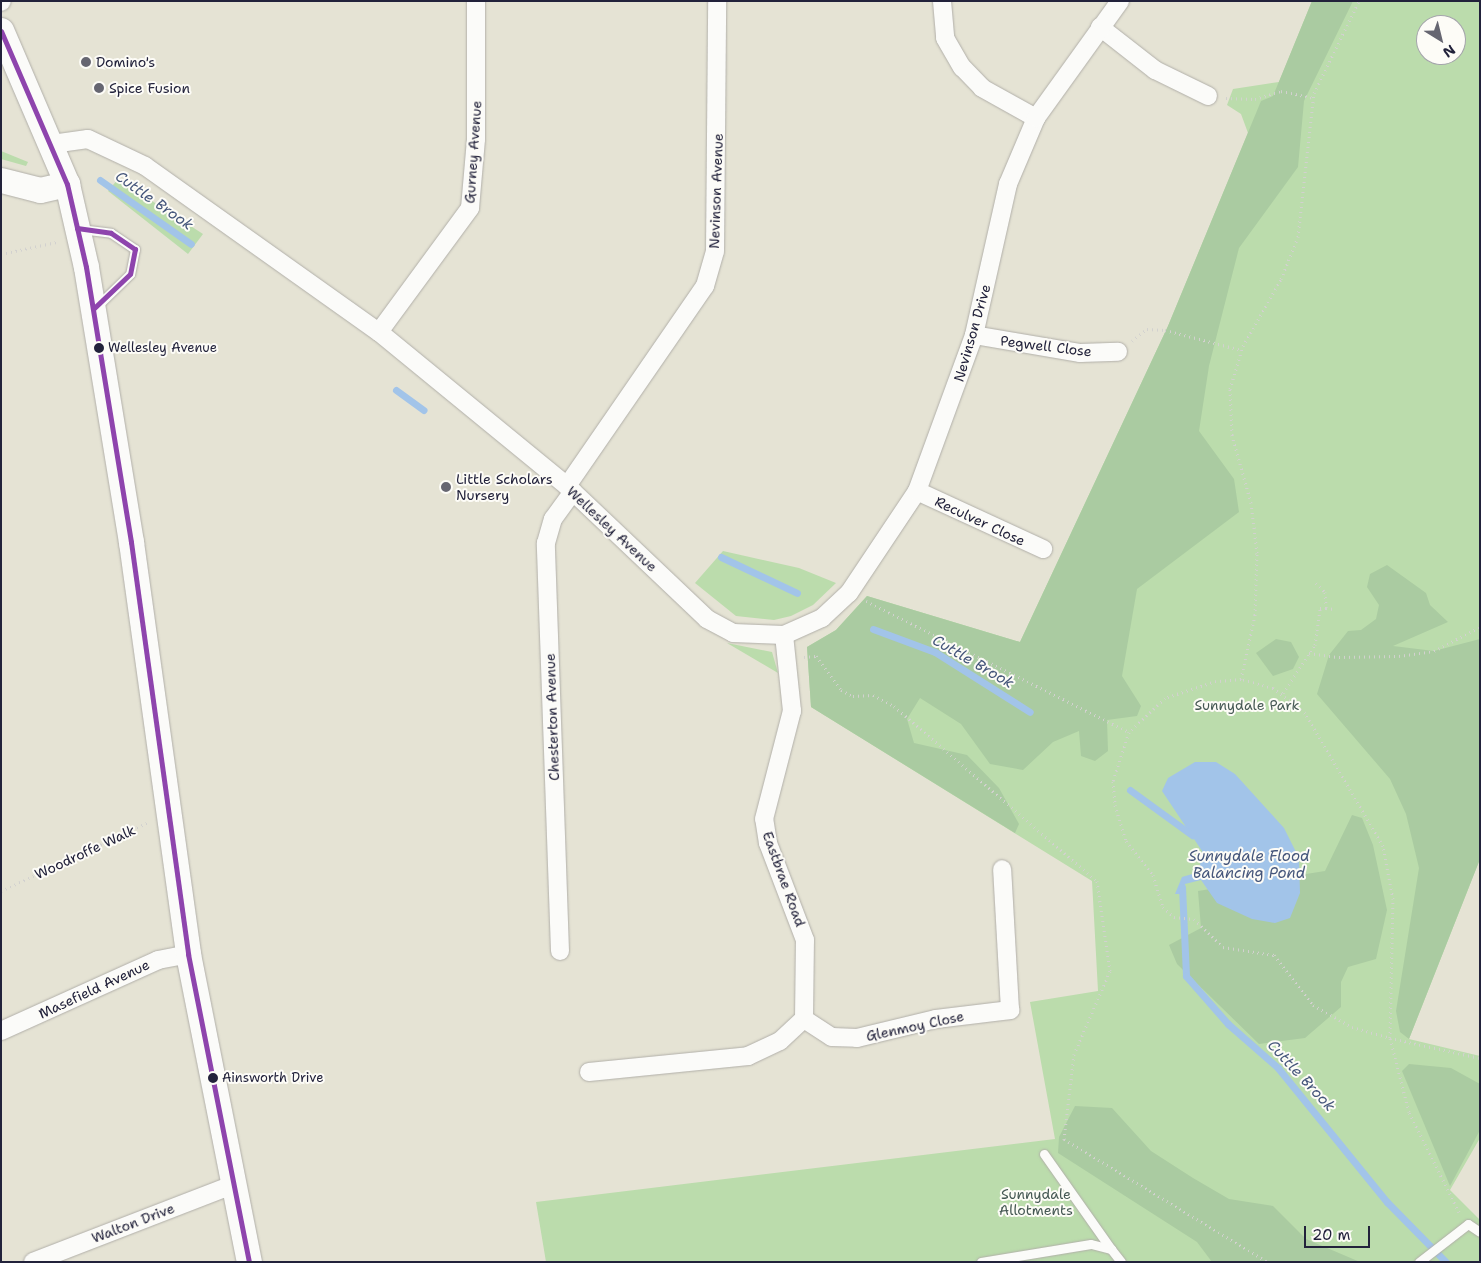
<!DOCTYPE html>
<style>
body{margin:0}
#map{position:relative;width:1481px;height:1263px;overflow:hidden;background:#e5e3d4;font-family:"Shantell Sans",sans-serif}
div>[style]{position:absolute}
.green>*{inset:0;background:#bbdcac}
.forest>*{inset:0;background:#aacba1}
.water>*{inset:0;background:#a2c4e9}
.stream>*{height:7px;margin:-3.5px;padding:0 3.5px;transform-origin:3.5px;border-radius:3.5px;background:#a2c4e9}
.path>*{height:3px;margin-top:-1.5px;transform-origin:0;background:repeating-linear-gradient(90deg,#d2d1cf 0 1px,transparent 0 5px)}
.roads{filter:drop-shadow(0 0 1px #b1afa9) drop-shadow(0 0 1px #b1afa9)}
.lane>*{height:9px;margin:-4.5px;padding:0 4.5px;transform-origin:4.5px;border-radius:4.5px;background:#fbfbf9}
.street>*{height:18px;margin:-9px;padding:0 9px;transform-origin:9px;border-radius:9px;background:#fbfbf9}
.secondary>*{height:25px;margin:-12.5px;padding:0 12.5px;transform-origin:12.5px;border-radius:12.5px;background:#fbfbf9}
.bus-1>*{height:5px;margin:-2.5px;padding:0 2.5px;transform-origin:2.5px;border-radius:2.5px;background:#8e44ad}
.dots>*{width:14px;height:14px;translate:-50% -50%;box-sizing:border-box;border:2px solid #fdfcf7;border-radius:50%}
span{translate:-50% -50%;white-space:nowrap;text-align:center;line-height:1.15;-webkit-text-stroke:4px #fdfcf7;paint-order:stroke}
.bus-label{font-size:13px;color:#22223b}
.left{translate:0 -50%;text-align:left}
.poi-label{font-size:14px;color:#22223b}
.street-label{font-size:14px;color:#22223b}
.park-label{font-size:14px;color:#455853}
.water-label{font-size:15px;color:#45567b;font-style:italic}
.frame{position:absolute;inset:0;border:2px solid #22223b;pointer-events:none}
.north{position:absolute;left:1416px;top:15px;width:50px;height:50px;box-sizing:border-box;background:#fdfcf7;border:1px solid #a5a5ac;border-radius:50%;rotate:144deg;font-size:14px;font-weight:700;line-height:20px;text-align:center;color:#22223b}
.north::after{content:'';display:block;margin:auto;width:18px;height:22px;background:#666671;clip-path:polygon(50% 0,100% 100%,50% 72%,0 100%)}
.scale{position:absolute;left:1304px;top:1226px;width:66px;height:22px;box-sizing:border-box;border:2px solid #22223b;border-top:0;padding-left:6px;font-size:15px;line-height:18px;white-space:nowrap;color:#22223b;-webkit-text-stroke:4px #fdfcf7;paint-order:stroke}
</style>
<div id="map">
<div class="green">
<i style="clip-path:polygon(evenodd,1312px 1px,1480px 1px,1480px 859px,1409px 1039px,1480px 1056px,1480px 1138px,1450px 1190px,1480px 1220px,1480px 1262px,546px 1262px,536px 1202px,1055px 1139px,1030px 1002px,1098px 991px,1092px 881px,811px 707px,807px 647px,836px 630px,867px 596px,1020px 642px,1168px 326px,1248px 133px,1241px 114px,1227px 105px,1233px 89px,1279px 82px,1312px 1px,1426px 25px,1456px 25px,1456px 55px,1426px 55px,1426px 25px)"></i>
<i style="clip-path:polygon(1px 151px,28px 162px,26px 166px,1px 159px)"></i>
<i style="clip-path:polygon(118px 179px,203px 234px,188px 254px,108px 191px)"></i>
<i style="clip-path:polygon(723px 551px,799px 568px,836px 583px,813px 605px,791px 616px,774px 620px,736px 616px,695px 583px)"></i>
<i style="clip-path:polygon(727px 643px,772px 652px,778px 673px)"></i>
</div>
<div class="forest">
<i style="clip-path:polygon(1312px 1px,1353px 1px,1304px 101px,1298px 167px,1239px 248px,1209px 366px,1199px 431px,1234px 479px,1239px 512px,1137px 589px,1122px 676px,1141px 706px,1137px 716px,1107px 720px,1108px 751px,1095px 761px,1081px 756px,1079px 731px,1053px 742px,1023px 770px,990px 764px,961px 724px,920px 698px,907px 719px,914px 743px,967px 755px,999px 788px,1019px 824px,1015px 833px,811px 707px,807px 647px,836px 630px,867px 596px,1020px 642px,1168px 326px,1261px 101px,1273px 96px)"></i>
<i style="clip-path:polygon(1387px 565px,1426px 593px,1430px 605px,1448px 622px,1393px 646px,1434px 651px,1480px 639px,1480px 859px,1409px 1039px,1400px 1032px,1396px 1011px,1419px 868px,1406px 814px,1390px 779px,1317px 694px,1329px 655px,1348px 631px,1361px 630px,1376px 619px,1379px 605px,1367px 587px,1370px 574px)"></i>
<i style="clip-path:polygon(1276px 639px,1291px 642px,1299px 657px,1293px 669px,1273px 676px,1256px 653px)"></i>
<i style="clip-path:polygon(1352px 815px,1362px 818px,1373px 845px,1387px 910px,1376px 959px,1348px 967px,1341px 982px,1341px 1007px,1305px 1038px,1259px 1044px,1177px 964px,1169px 945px,1201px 928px,1198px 891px,1325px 871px)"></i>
<i style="clip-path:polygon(1409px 1064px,1451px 1068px,1480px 1084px,1480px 1130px,1450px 1186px,1402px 1071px)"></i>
<i style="clip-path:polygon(1075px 1106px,1112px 1108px,1151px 1151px,1193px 1178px,1229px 1199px,1273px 1206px,1306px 1239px,1360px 1262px,1212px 1262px,1197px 1242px,1058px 1153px,1059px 1137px)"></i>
</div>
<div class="water">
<i style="clip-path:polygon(1195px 762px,1216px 762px,1235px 774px,1284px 828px,1299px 858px,1300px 893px,1290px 918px,1275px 923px,1252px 919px,1217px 903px,1201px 880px,1185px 884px,1184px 894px,1175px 894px,1182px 877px,1199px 872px,1202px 851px,1162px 791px,1168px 778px)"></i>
</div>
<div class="stream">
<i style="left:100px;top:180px;width:111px;rotate:35.1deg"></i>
<i style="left:396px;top:390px;width:34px;rotate:36deg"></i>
<i style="left:721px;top:557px;width:84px;rotate:25.3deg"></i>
<i style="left:873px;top:629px;width:66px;rotate:20.4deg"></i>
<i style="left:935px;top:652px;width:112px;rotate:32.3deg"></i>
<i style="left:1130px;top:790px;width:77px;rotate:36deg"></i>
<i style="left:1182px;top:887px;width:89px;rotate:87.4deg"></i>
<i style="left:1186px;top:976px;width:64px;rotate:48.8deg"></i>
<i style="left:1228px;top:1024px;width:67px;rotate:41.3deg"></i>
<i style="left:1278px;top:1068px;width:173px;rotate:50.9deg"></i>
<i style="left:1387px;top:1202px;width:84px;rotate:45.5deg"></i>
</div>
<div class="path">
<i style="left:1226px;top:98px;width:29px;rotate:2deg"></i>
<i style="left:1255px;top:99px;width:27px;rotate:-17deg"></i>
<i style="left:1281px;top:91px;width:34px;rotate:12deg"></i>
<i style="left:1px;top:254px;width:57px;rotate:-12.1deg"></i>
<i style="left:1132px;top:341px;width:19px;rotate:-39deg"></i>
<i style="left:1147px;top:329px;width:18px;rotate:3deg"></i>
<i style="left:1165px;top:330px;width:79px;rotate:14.7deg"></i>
<i style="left:1316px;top:583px;width:13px;rotate:45deg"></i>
<i style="left:1325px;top:592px;width:16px;rotate:86deg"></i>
<i style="left:1326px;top:608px;width:8px;rotate:7deg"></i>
<i style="left:866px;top:601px;width:294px;rotate:26.5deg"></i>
<i style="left:1309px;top:653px;width:30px;rotate:8deg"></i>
<i style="left:1339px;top:657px;width:60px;rotate:-1deg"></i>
<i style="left:1399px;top:656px;width:35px;rotate:-8deg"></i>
<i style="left:1434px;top:651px;width:52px;rotate:-27.6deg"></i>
<i style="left:804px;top:657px;width:12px;rotate:-5deg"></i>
<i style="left:816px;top:656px;width:42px;rotate:53.7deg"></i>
<i style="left:841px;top:690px;width:13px;rotate:27deg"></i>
<i style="left:853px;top:696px;width:20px;rotate:-3deg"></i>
<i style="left:873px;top:695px;width:24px;rotate:28deg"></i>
<i style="left:894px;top:706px;width:268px;rotate:40.8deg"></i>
<i style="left:1097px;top:881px;width:91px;rotate:81.8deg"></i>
<i style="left:1110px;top:971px;width:90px;rotate:113.4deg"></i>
<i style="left:1074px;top:1054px;width:86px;rotate:96.7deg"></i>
<i style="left:1064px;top:1139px;width:238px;rotate:31.1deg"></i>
<i style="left:1241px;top:679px;width:66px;rotate:-77.7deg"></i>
<i style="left:1255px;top:615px;width:62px;rotate:-88.2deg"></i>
<i style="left:1257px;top:553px;width:50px;rotate:-96.8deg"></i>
<i style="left:1251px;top:503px;width:71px;rotate:-105.6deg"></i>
<i style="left:1232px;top:435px;width:46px;rotate:-92.5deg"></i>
<i style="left:1230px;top:389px;width:45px;rotate:-73.2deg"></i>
<i style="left:1243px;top:346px;width:77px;rotate:-60.4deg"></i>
<i style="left:1281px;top:279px;width:45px;rotate:-68deg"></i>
<i style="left:1298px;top:237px;width:145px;rotate:-83.7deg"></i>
<i style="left:1314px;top:93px;width:102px;rotate:-63.9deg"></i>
<i style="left:1283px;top:693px;width:58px;rotate:-56.3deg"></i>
<i style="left:1315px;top:645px;width:37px;rotate:-82deg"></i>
<i style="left:1320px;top:608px;width:6px"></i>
<i style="left:1px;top:891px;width:161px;rotate:-25deg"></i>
<i style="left:1459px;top:1212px;width:112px;rotate:-116.6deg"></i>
<i style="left:1409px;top:1112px;width:76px;rotate:-104.4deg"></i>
<i style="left:1390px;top:1038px;width:139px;rotate:-88.8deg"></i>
<i style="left:1393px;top:899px;width:54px;rotate:-100.7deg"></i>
<i style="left:1383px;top:846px;width:154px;rotate:-120.4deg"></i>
<i style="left:1305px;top:713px;width:41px;rotate:-142deg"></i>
<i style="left:1273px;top:688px;width:33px;rotate:-164deg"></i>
<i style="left:1241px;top:679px;width:25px;rotate:175deg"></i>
<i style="left:1216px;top:681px;width:54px;rotate:161.6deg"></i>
<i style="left:1165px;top:698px;width:50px;rotate:136.6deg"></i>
<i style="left:1129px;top:732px;width:52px;rotate:108.1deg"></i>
<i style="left:1113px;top:781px;width:24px;rotate:85deg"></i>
<i style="left:1115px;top:805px;width:38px;rotate:73deg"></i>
<i style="left:1126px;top:841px;width:43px;rotate:51.5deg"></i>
<i style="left:1153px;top:875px;width:34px;rotate:73deg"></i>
<i style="left:1163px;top:907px;width:15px;rotate:42deg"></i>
<i style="left:1174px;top:917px;width:20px;rotate:6deg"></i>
<i style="left:1194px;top:919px;width:40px;rotate:44deg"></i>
<i style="left:1223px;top:947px;width:52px;rotate:8.9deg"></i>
<i style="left:1274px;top:955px;width:63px;rotate:52deg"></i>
<i style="left:1313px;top:1005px;width:45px;rotate:29.4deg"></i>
<i style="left:1352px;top:1027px;width:40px;rotate:16deg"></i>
<i style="left:1390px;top:1038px;width:92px;rotate:12.5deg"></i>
</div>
<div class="roads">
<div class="lane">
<i style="left:80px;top:229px;width:31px;rotate:7deg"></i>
<i style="left:111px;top:233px;width:29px;rotate:34deg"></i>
<i style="left:135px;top:249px;width:25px;rotate:101deg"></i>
<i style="left:130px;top:274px;width:47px;rotate:135.9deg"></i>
<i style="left:1044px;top:1154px;width:116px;rotate:54.8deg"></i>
<i style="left:981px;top:1262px;width:111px;rotate:-9.3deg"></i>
<i style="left:1091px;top:1244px;width:21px;rotate:14deg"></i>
<i style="left:1111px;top:1249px;width:16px;rotate:52deg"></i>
<i style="left:1419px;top:1262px;width:62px;rotate:-37.8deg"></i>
<i style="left:1468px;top:1224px;width:14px;rotate:34deg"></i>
</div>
<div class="street">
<i style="left:942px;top:1px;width:37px;rotate:85deg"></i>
<i style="left:945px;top:38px;width:34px;rotate:60deg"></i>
<i style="left:962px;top:67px;width:29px;rotate:46deg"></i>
<i style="left:982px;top:88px;width:62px;rotate:29.1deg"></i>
<i style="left:1px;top:2px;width:1px;rotate:-45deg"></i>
<i style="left:1100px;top:27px;width:70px;rotate:38deg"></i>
<i style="left:1155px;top:70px;width:59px;rotate:26.1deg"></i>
<i style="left:52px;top:144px;width:36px;rotate:-8deg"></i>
<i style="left:88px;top:139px;width:63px;rotate:25.3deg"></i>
<i style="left:145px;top:166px;width:287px;rotate:35.4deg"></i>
<i style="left:379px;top:332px;width:243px;rotate:39.3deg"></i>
<i style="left:567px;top:486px;width:193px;rotate:43.5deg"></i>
<i style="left:707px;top:619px;width:30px;rotate:28deg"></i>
<i style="left:733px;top:633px;width:51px;rotate:2.2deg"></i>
<i style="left:784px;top:635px;width:42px;rotate:-24.1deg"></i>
<i style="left:822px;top:618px;width:37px;rotate:-43deg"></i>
<i style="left:849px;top:593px;width:123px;rotate:-56.3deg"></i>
<i style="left:917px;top:491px;width:166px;rotate:-69.9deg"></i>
<i style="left:974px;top:335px;width:155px;rotate:-77.3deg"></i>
<i style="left:1008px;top:184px;width:72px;rotate:-67deg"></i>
<i style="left:1036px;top:118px;width:144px;rotate:-54.3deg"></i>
<i style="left:379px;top:332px;width:154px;rotate:-53.7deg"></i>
<i style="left:470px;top:208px;width:69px;rotate:-85deg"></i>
<i style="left:476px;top:139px;width:138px;rotate:-90deg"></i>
<i style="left:974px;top:335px;width:108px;rotate:9.6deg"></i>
<i style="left:1080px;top:353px;width:38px;rotate:-2deg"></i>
<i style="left:567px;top:486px;width:243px;rotate:-55.4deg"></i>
<i style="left:705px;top:286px;width:36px;rotate:-74deg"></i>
<i style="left:715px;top:251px;width:250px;rotate:-89.5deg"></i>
<i style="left:917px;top:491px;width:139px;rotate:24.7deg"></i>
<i style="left:560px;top:951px;width:408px;rotate:-92deg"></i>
<i style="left:546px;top:543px;width:25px;rotate:-74deg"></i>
<i style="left:553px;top:519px;width:34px;rotate:-54deg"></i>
<i style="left:804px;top:1019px;width:33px;rotate:33deg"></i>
<i style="left:832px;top:1037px;width:25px;rotate:2deg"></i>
<i style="left:857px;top:1038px;width:81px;rotate:-13.5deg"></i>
<i style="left:936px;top:1019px;width:75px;rotate:-6.9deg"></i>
<i style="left:1010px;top:1010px;width:141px;rotate:-93.2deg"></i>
<i style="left:1px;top:1031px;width:172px;rotate:-24.3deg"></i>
<i style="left:158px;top:960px;width:31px;rotate:-11deg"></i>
<i style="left:589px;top:1072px;width:160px;rotate:-5.7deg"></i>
<i style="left:748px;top:1056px;width:35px;rotate:-25deg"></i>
<i style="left:780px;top:1041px;width:33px;rotate:-43deg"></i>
<i style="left:804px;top:1019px;width:79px;rotate:-89.3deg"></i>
<i style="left:805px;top:940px;width:104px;rotate:-110.9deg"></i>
<i style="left:768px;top:843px;width:24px;rotate:-99deg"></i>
<i style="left:764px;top:819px;width:112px;rotate:-75.5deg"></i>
<i style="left:792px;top:711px;width:76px;rotate:-96deg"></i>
<i style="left:33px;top:1262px;width:214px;rotate:-21.1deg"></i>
</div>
<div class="secondary">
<i style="left:1px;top:30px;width:168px;rotate:66.8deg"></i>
<i style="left:67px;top:184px;width:85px;rotate:77.1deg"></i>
<i style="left:86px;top:267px;width:279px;rotate:80.7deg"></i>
<i style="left:131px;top:542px;width:416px;rotate:82.1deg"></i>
<i style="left:188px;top:954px;width:314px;rotate:78.8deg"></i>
<i style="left:1px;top:180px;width:40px;rotate:14.4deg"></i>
<i style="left:40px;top:190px;width:28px;rotate:-13deg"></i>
</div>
</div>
<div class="bus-1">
<i style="left:1px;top:31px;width:167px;rotate:66.7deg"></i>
<i style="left:67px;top:184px;width:85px;rotate:77.1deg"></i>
<i style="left:86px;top:267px;width:279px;rotate:80.7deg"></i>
<i style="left:131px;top:542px;width:416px;rotate:82.1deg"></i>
<i style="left:188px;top:954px;width:314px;rotate:78.8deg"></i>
<i style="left:77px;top:228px;width:34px;rotate:8deg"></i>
<i style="left:111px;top:233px;width:29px;rotate:34deg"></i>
<i style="left:135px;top:249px;width:25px;rotate:101deg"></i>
<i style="left:130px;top:274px;width:50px;rotate:136.6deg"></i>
</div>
<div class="dots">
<i style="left:86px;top:62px;background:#666671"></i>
<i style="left:99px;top:88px;background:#666671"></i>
<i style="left:99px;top:348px;background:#22223b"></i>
<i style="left:446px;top:487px;background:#666671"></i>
<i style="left:213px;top:1078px;background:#22223b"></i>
</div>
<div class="bus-label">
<span class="left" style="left:108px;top:348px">Wellesley Avenue</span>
<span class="left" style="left:222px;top:1078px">Ainsworth Drive</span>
</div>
<div class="poi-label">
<span class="left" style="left:96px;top:62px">Domino's</span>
<span class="left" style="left:109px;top:88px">Spice Fusion</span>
<span class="left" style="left:456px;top:487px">Little Scholars<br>Nursery</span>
</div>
<div class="street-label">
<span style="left:473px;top:152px;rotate:-86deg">Gurney Avenue</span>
<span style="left:716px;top:191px;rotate:-88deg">Nevinson Avenue</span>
<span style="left:972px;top:333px;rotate:-74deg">Nevinson Drive</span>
<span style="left:1046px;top:346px;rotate:7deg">Pegwell Close</span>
<span style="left:980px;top:521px;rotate:25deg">Reculver Close</span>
<span style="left:612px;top:529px;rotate:43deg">Wellesley Avenue</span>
<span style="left:552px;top:717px;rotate:-92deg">Chesterton Avenue</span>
<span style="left:85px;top:852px;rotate:-25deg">Woodroffe Walk</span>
<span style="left:784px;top:879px;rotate:70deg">Eastbrae Road</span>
<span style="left:94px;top:989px;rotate:-25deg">Masefield Avenue</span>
<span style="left:915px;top:1026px;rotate:-12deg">Glenmoy Close</span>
<span style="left:133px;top:1223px;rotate:-21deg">Walton Drive</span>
</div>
<div class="park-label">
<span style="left:1247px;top:705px">Sunnydale Park</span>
<span style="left:1036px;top:1202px">Sunnydale<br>Allotments</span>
</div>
<div class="water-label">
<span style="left:154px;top:201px;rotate:35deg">Cuttle Brook</span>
<span style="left:973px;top:662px;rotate:30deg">Cuttle Brook</span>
<span style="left:1249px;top:865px">Sunnydale Flood<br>Balancing Pond</span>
<span style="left:1301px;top:1076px;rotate:47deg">Cuttle Brook</span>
</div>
<div class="frame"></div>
<div class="north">N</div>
<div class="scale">20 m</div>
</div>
